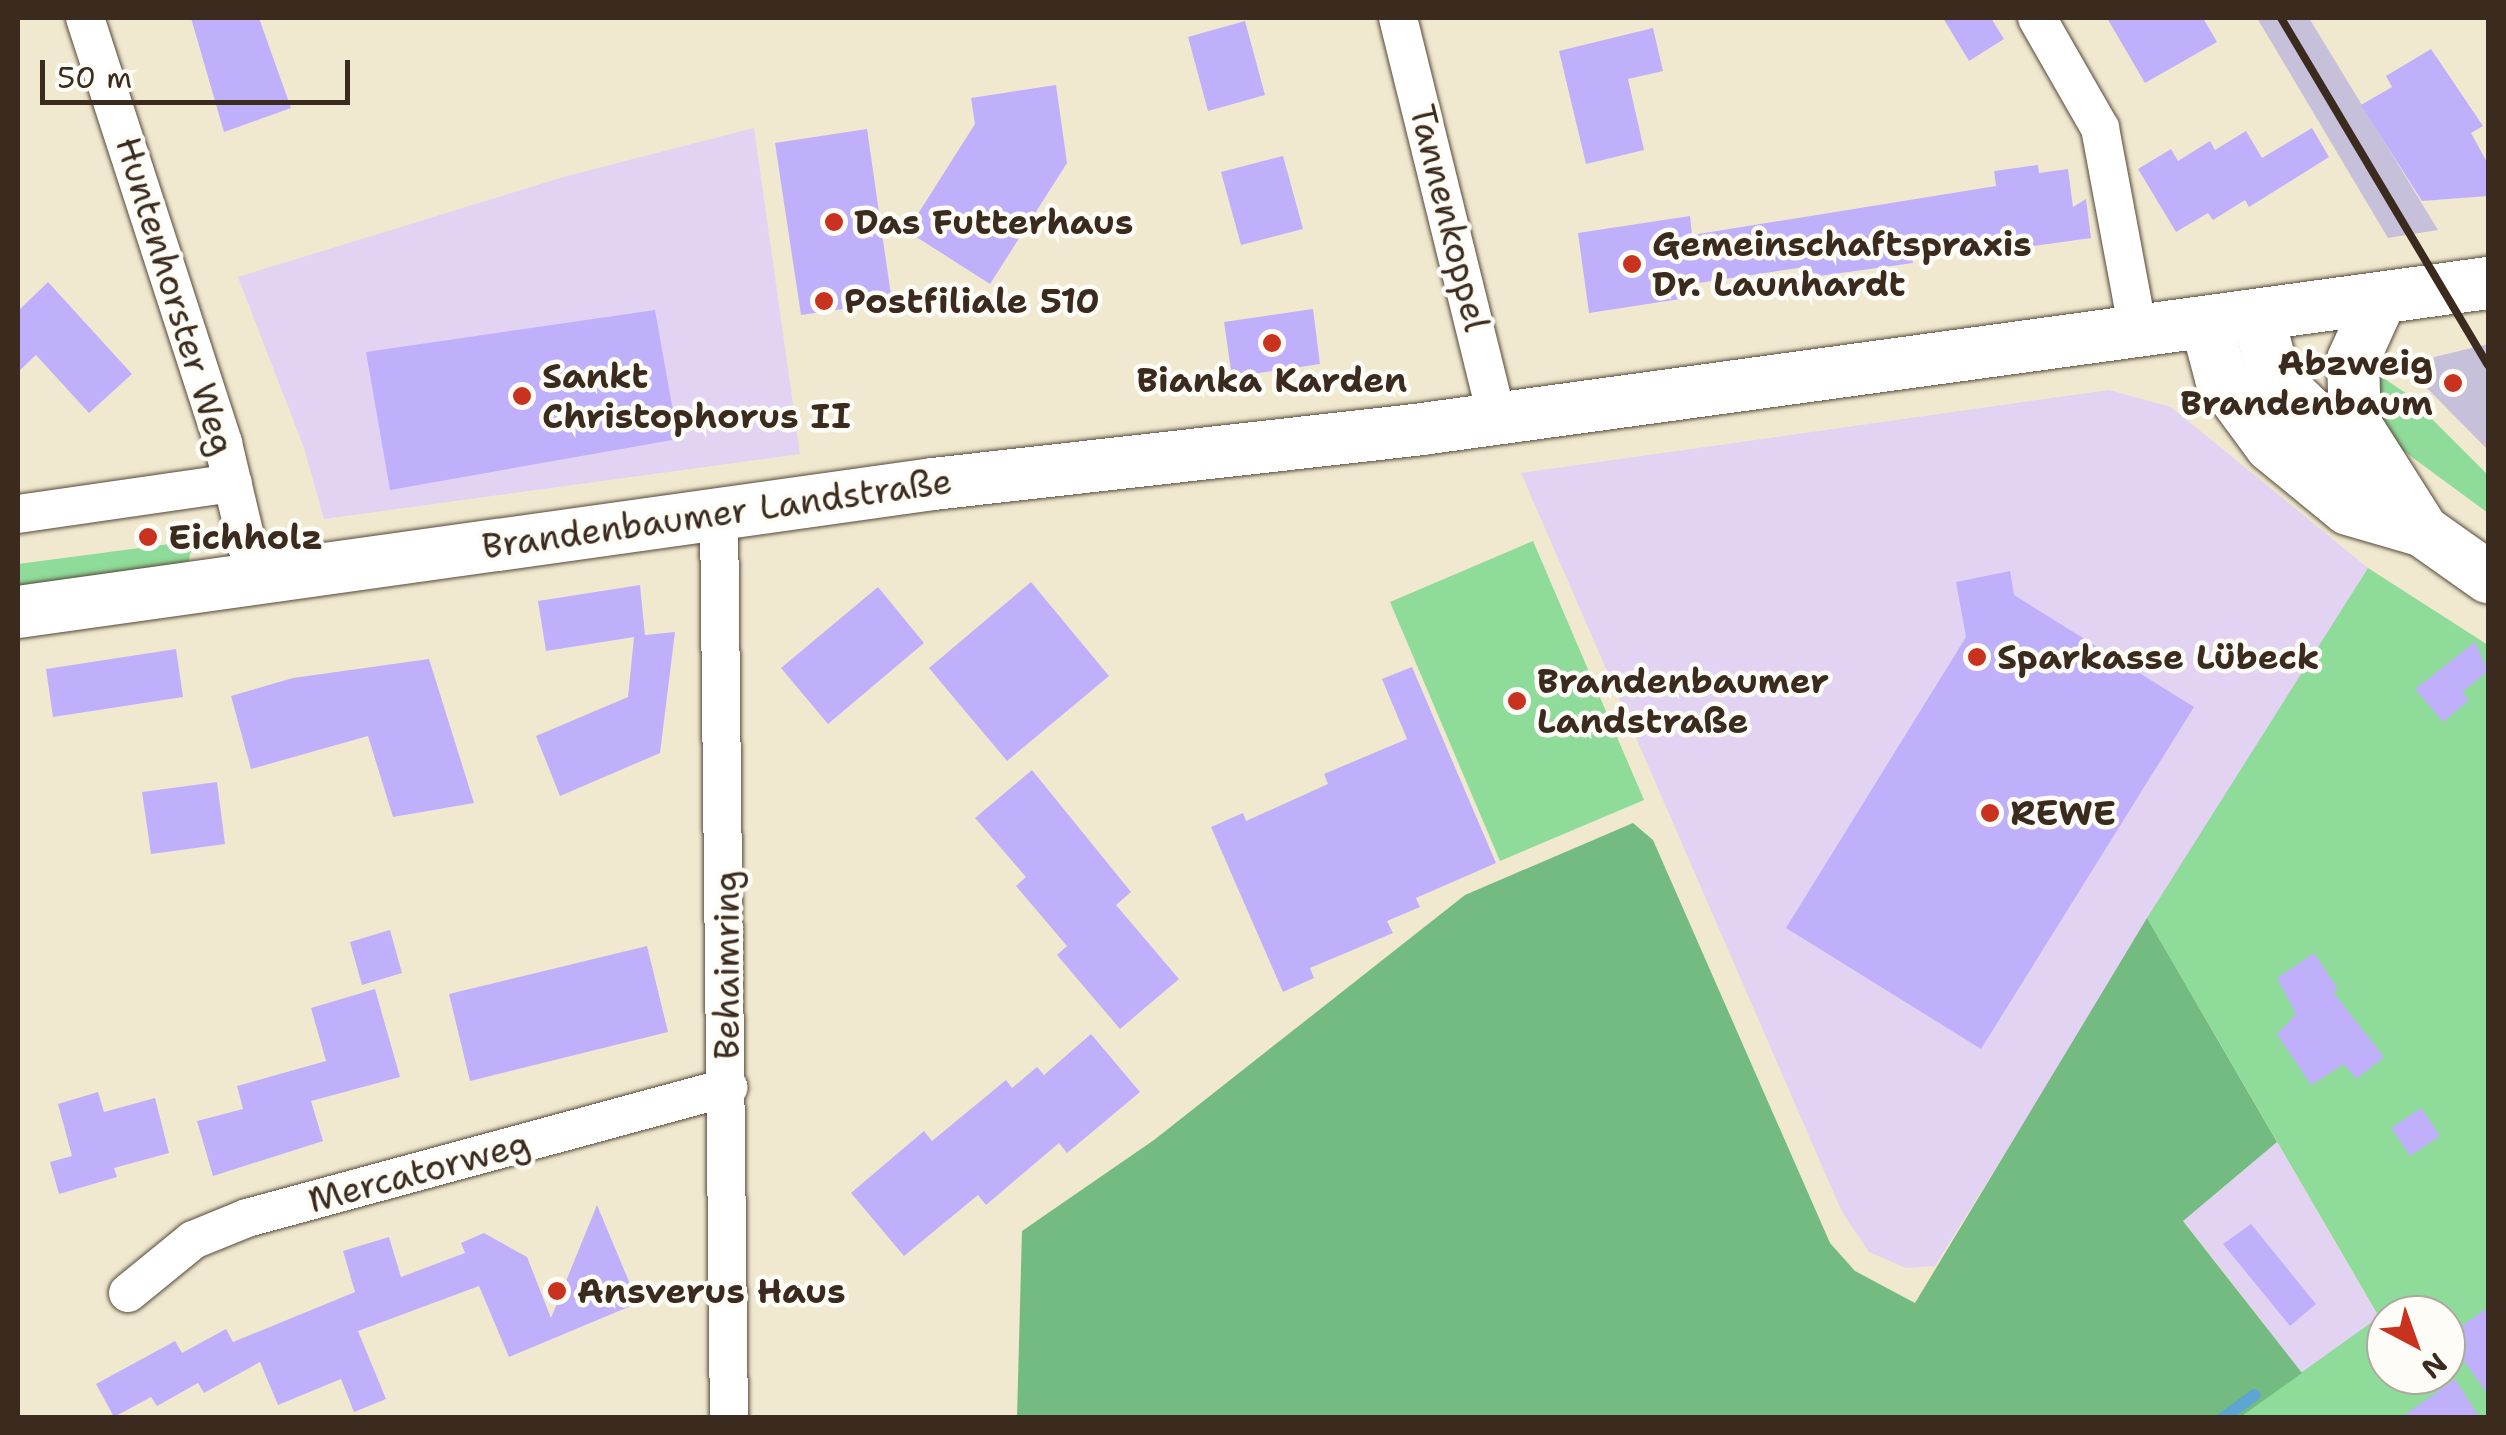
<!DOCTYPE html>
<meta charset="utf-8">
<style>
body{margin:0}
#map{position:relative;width:2506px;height:1435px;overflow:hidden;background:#f0e9cf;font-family:"Shantell Sans",sans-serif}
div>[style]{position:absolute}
.built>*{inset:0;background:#e3d3f2}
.industrial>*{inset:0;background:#c6c0da}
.green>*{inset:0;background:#8fdb99}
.forest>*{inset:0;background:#73bb81}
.stream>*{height:12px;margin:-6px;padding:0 6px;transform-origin:6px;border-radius:6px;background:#5da6d4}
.building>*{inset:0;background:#c0b0fc}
.roads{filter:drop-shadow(0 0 2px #564739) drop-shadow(0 0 2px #564739)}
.street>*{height:38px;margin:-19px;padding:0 19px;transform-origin:19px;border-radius:19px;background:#fff}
.secondary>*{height:52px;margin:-26px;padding:0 26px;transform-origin:26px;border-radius:26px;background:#fff}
.rail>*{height:8px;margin:-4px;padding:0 4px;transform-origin:4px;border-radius:4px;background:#3b2a1e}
.dots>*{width:28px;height:28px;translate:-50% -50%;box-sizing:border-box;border:5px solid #fdfcf7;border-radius:50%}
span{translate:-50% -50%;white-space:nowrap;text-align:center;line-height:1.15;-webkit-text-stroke:9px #fdfcf7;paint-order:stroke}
.street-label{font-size:35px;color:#3b2a1e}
.poi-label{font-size:35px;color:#3b2a1e;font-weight:700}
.left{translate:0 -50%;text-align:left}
.right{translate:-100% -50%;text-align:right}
.frame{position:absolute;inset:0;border:20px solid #3b2a1e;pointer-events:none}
.north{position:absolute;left:2366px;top:1295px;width:100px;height:100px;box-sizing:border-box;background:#fdfcf7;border:2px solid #afa8a0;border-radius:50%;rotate:139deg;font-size:28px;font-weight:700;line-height:40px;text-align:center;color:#3b2a1e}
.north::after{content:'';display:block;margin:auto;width:35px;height:45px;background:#c8321e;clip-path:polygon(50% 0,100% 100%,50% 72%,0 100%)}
.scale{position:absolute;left:40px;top:60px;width:310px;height:45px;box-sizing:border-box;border:5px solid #3b2a1e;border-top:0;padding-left:12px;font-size:30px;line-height:35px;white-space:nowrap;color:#3b2a1e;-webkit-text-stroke:8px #fdfcf7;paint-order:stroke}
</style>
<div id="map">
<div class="built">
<i style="clip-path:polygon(754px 128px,800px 454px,324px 519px,304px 448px,238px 277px,567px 176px)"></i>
<i style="clip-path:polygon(2109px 390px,2171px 407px,2368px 568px,1935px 1266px,1906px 1268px,1869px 1252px,1842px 1212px,1521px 473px)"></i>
<i style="clip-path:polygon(2277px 1142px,2379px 1318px,2302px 1373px,2183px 1220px)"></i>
</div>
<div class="industrial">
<i style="clip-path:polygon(2257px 18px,2309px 18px,2438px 230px,2388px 238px)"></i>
<i style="clip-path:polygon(2488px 344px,2488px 450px,2410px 371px,2426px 359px)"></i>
</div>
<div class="green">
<i style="clip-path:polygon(2367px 367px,2407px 394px,2488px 475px,2488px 513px,2386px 438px)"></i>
<i style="clip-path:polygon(170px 531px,182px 531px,193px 543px,187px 567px,18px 594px,18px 564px,170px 544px)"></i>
<i style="clip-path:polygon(1533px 541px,1644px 800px,1500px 861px,1390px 602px)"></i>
<i style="clip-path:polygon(evenodd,2368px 568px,2488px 645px,2488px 1417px,2239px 1417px,2379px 1317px,2147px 918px,2368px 568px,2386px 1315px,2446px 1315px,2446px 1375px,2386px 1375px,2386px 1315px)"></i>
</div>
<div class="forest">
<i style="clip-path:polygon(1633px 823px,1653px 840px,1830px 1243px,1855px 1271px,1915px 1303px,2147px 918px,2277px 1142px,2183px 1221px,2302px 1373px,2239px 1418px,1017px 1417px,1022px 1231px,1154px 1140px,1465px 895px)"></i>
</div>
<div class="stream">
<i style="left:2223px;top:1418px;width:39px;rotate:-36deg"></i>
</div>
<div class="building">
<i style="clip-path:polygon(191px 18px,259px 18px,291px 108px,224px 132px)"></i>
<i style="clip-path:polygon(1943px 18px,1991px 18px,2004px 39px,1969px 61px)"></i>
<i style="clip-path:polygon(2107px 18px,2203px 18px,2217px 42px,2145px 83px)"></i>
<i style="clip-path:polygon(1245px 21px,1265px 95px,1208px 111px,1188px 37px)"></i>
<i style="clip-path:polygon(1653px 28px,1663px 71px,1628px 79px,1644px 150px,1586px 164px,1559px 51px)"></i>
<i style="clip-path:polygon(2431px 49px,2483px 126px,2471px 133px,2488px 164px,2488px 196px,2422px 201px,2361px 105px,2392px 87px,2386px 76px)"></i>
<i style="clip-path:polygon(1056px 85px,1067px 163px,990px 284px,907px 231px,975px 124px,971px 98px)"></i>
<i style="clip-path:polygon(2312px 128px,2329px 157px,2249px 207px,2245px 200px,2213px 220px,2208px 213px,2176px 232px,2138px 169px,2171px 149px,2178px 161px,2210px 141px,2215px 150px,2246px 131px,2262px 158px)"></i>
<i style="clip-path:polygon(867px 129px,892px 302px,801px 315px,775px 143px)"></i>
<i style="clip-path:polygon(1283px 156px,1303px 229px,1241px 245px,1221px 172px)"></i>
<i style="clip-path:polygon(2038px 165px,2039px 173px,2068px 169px,2073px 207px,2086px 199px,2091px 238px,1999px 251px,1994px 240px,1911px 254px,1913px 263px,1812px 277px,1811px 266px,1685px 285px,1687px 298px,1589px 313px,1578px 233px,1690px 216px,1692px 235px,1996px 186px,1994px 171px)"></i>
<i style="clip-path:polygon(48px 282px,132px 374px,89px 413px,36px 355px,18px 372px,18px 311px)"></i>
<i style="clip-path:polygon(1313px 309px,1320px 364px,1232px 377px,1224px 322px)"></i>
<i style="clip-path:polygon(655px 310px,678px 439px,390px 490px,366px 352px)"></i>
<i style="clip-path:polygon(2010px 571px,2014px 595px,2194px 707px,1981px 1049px,1786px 928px,1966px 637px,1956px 582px)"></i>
<i style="clip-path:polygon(1031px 582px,1109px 676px,1007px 761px,929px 668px)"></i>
<i style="clip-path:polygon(640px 585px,645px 635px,675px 632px,660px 753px,560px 796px,536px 736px,628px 697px,634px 637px,546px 651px,538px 601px)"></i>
<i style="clip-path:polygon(878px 587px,924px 643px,828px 724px,781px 668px)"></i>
<i style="clip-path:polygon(2475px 642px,2488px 671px,2462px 692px,2469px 700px,2443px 722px,2415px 689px)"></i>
<i style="clip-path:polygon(176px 649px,183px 697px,53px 717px,46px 669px)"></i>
<i style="clip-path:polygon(429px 659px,474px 803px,393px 817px,368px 736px,251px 769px,231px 696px,293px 678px)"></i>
<i style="clip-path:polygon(1412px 667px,1496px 863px,1416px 898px,1420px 907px,1387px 921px,1393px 933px,1310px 968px,1314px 978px,1283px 992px,1211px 827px,1243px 813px,1246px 821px,1328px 784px,1324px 774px,1407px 739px,1382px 679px)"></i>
<i style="clip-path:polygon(1032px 770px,1131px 892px,1116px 905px,1179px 979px,1120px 1029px,1057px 955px,1067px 946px,1016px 886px,1026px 877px,975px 818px)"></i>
<i style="clip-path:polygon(217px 782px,225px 844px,151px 854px,142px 792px)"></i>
<i style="clip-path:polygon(390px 930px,402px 973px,362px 985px,350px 942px)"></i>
<i style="clip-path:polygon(647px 946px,668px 1032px,470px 1081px,449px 994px)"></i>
<i style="clip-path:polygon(2314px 953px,2338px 989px,2333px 992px,2384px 1057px,2356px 1079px,2344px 1064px,2311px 1085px,2277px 1034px,2296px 1014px,2277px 978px)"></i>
<i style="clip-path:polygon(375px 989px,400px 1077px,311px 1101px,323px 1141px,213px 1176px,197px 1121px,243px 1109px,237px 1086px,326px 1061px,311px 1008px)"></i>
<i style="clip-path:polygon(1091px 1034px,1140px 1092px,1067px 1153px,1059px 1143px,986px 1205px,978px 1195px,904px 1256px,851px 1193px,924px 1131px,932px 1141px,1006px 1080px,1012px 1088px,1037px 1067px,1044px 1075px)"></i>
<i style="clip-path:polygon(98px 1092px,104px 1112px,155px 1098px,169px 1153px,114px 1168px,117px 1177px,59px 1194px,50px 1162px,72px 1156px,58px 1104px)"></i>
<i style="clip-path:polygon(2421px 1108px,2440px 1136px,2410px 1156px,2391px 1128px)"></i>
<i style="clip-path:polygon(597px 1205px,638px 1303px,509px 1357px,479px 1286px,358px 1331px,386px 1399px,354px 1412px,341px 1379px,278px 1405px,260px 1362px,204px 1393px,198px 1383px,157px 1406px,151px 1397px,114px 1417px,96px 1384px,175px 1341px,182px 1353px,226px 1329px,233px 1342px,355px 1292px,343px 1251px,389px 1237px,401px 1277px,465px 1253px,461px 1243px,484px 1233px,527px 1257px,551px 1318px)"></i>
<i style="clip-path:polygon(2251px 1224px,2316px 1304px,2290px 1326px,2223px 1244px)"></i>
<i style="clip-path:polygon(2488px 1307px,2488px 1395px,2447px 1337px)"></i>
<i style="clip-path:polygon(2455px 1379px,2480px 1418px,2400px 1418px)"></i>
</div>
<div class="roads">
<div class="street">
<i style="left:85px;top:18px;width:447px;rotate:72deg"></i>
<i style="left:223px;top:443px;width:139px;rotate:76.7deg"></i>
<i style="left:1398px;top:18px;width:412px;rotate:76.1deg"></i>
<i style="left:2037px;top:18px;width:127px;rotate:60.2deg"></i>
<i style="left:2100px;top:128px;width:207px;rotate:79.4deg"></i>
<i style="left:719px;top:513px;width:905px;rotate:89.37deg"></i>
<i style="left:18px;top:514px;width:217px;rotate:-8.2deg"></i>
<i style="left:128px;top:1293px;width:84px;rotate:-39.2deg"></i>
<i style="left:193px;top:1240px;width:58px;rotate:-22.2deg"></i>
<i style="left:247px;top:1218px;width:499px;rotate:-15.2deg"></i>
</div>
<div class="secondary">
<i style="left:2381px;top:298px;width:68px;rotate:114.3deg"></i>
<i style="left:2353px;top:360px;width:64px;rotate:88.2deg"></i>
<i style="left:2355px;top:424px;width:127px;rotate:57.6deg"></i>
<i style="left:2423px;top:531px;width:80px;rotate:35.3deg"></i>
<i style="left:2258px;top:315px;width:44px;rotate:75.7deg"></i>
<i style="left:2269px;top:358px;width:39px;rotate:61deg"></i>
<i style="left:2288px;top:392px;width:114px;rotate:43.9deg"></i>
<i style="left:2206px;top:322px;width:58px;rotate:75deg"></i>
<i style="left:2221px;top:378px;width:84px;rotate:53.7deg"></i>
<i style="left:2271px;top:446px;width:99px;rotate:39.3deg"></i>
<i style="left:2348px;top:509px;width:78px;rotate:16.3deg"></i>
<i style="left:18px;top:612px;width:924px;rotate:-7.96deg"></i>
<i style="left:933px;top:484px;width:492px;rotate:-6.4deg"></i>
<i style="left:1422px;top:429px;width:1076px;rotate:-7.8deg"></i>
</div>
</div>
<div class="rail">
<i style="left:2281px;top:18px;width:404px;rotate:59.2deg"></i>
</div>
<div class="dots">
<i style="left:834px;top:222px;background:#c8321e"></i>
<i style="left:1632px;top:264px;background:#c8321e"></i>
<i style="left:824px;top:301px;background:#c8321e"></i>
<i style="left:1272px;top:343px;background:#c8321e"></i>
<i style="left:2453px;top:383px;background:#c8321e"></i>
<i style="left:522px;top:396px;background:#c8321e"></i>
<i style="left:148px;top:537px;background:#c8321e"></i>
<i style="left:1977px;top:657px;background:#c8321e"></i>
<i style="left:1517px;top:701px;background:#c8321e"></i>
<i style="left:1990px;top:813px;background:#c8321e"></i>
<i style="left:557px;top:1291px;background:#c8321e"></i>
</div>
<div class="street-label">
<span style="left:1449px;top:218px;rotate:76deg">Tannenkoppel</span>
<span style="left:175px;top:296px;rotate:73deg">Huntenhorster Weg</span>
<span style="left:717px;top:514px;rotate:-8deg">Brandenbaumer Landstraße</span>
<span style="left:727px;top:965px;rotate:-90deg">Behaimring</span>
<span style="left:419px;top:1172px;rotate:-15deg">Mercatorweg</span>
</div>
<div class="poi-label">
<span class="left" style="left:854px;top:222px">Das Futterhaus</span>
<span class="left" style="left:1652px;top:264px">Gemeinschaftspraxis<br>Dr. Launhardt</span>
<span class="left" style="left:844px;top:301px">Postfiliale 510</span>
<span class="right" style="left:2433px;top:383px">Abzweig<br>Brandenbaum</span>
<span class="left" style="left:542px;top:396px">Sankt<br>Christophorus II</span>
<span style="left:1272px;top:380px">Bianka Karden</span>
<span class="left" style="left:168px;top:537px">Eichholz</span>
<span class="left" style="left:1997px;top:657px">Sparkasse Lübeck</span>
<span class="left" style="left:1537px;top:701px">Brandenbaumer<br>Landstraße</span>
<span class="left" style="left:2010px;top:813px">REWE</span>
<span class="left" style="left:577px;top:1291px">Ansverus Haus</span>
</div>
<div class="frame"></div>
<div class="north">N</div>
<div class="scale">50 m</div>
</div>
